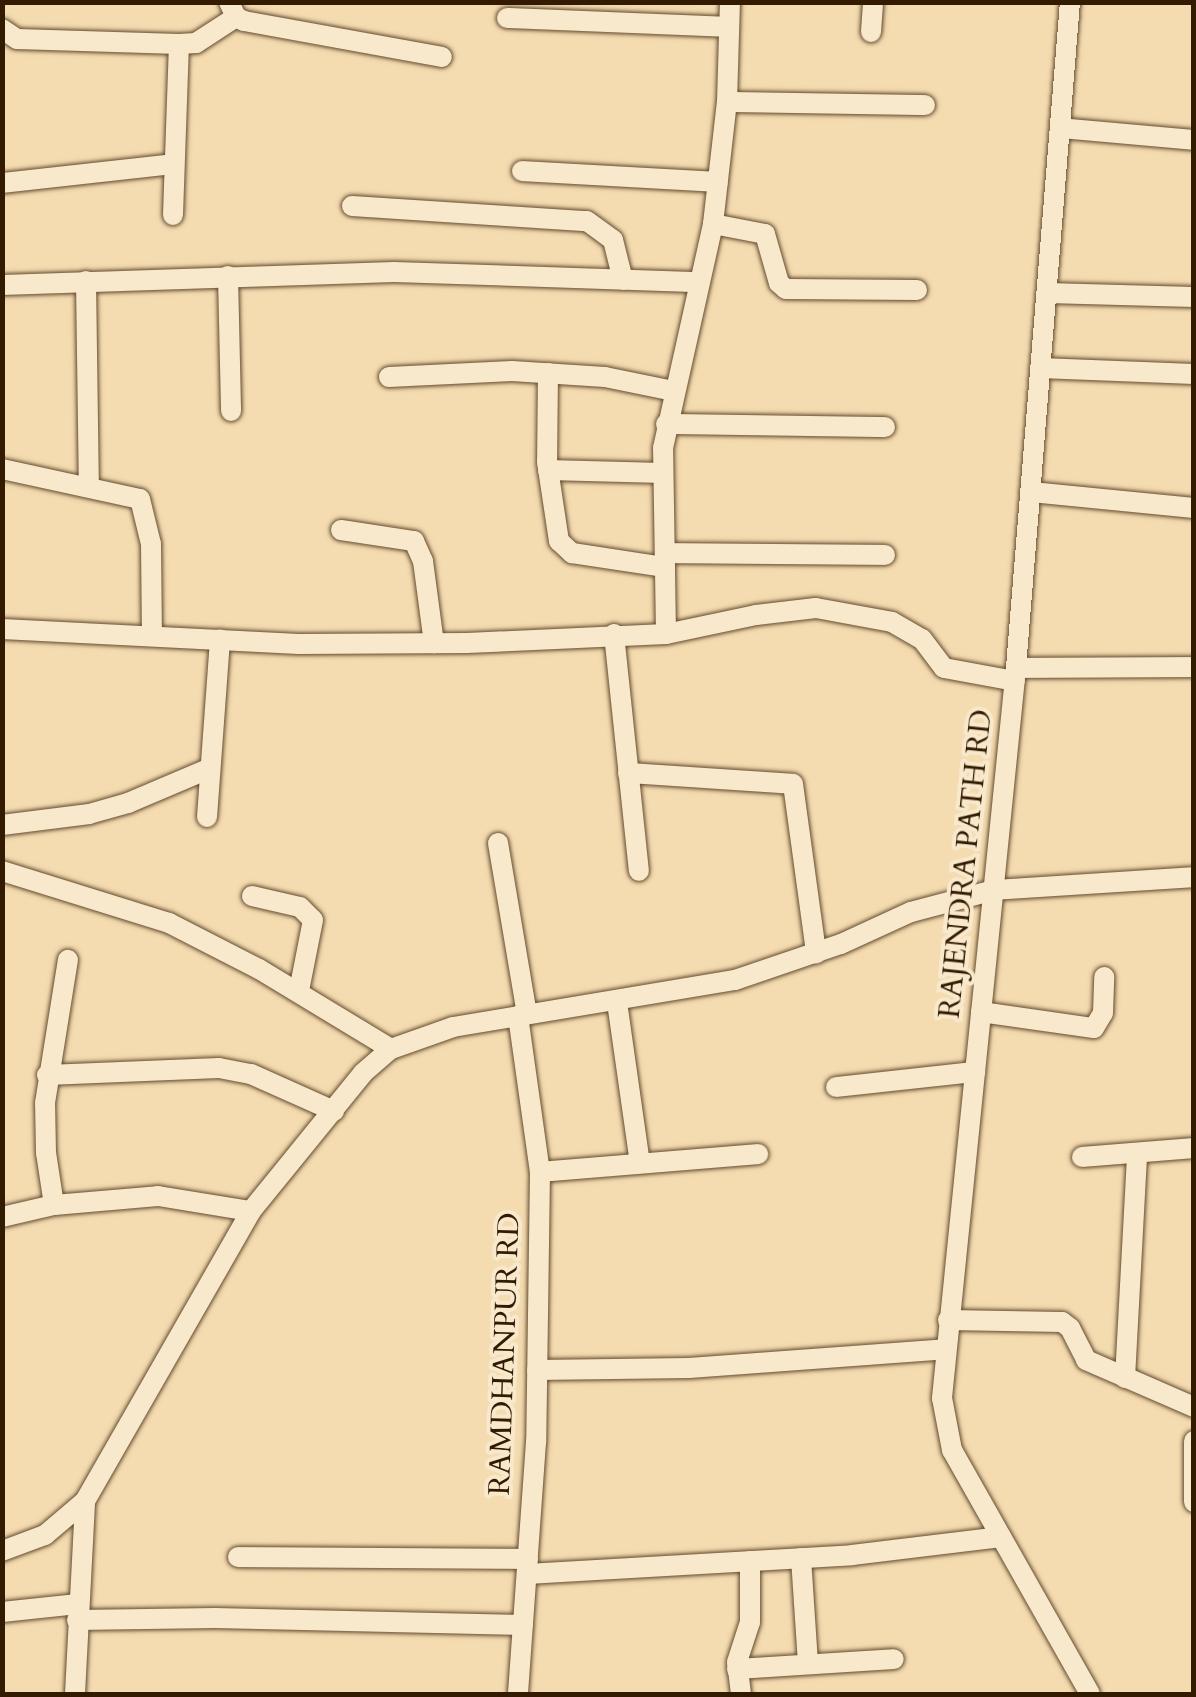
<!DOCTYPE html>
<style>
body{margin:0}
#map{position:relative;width:1196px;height:1697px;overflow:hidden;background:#f4dbb0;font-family:Cardo,serif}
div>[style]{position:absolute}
.roads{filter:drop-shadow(0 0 2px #634b2d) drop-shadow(0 0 2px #634b2d)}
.street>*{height:20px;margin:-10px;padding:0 10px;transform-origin:10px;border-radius:10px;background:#f8e8cc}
span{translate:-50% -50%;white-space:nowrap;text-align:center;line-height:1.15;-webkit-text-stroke:8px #f8e8cc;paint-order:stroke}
.street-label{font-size:30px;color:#331b01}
.frame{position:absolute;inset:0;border:5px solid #331b01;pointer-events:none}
</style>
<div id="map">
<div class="roads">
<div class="street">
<i style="left:229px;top:2px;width:17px;rotate:65deg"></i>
<i style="left:236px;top:17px;width:9px;rotate:27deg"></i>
<i style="left:244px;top:21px;width:201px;rotate:10.3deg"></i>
<i style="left:1070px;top:2px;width:668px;rotate:94.64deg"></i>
<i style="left:1016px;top:668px;width:734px;rotate:95.79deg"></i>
<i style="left:942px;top:1398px;width:53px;rotate:79.1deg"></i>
<i style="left:952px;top:1450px;width:280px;rotate:60.5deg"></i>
<i style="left:507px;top:18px;width:220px;rotate:2.3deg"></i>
<i style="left:2px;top:29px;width:18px;rotate:34deg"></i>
<i style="left:17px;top:39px;width:162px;rotate:1.8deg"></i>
<i style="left:179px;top:44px;width:17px;rotate:-3deg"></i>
<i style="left:196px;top:43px;width:48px;rotate:-33deg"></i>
<i style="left:871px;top:32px;width:30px;rotate:-86deg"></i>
<i style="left:727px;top:102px;width:198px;rotate:0.9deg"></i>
<i style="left:1060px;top:128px;width:135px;rotate:5.1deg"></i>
<i style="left:522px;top:171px;width:196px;rotate:3.2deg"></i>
<i style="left:2px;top:183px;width:173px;rotate:-6.3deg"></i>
<i style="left:352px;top:206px;width:235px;rotate:3.7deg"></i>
<i style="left:587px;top:221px;width:32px;rotate:36deg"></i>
<i style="left:613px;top:240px;width:41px;rotate:76deg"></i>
<i style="left:173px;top:215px;width:171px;rotate:-88deg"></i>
<i style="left:713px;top:224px;width:53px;rotate:10.9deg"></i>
<i style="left:765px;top:234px;width:51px;rotate:74.1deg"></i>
<i style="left:779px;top:283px;width:9px;rotate:41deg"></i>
<i style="left:786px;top:289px;width:131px;rotate:0.4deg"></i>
<i style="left:228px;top:276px;width:135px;rotate:88.7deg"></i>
<i style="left:86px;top:281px;width:205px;rotate:89.2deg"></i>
<i style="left:2px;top:285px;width:392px;rotate:-1.9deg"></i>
<i style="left:394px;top:272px;width:306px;rotate:1.9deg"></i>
<i style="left:1047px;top:293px;width:147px;rotate:1.6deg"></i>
<i style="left:1040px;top:368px;width:154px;rotate:2.2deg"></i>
<i style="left:548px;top:373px;width:89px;rotate:90.6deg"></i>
<i style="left:547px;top:462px;width:80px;rotate:81.4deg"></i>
<i style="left:559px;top:541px;width:18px;rotate:43deg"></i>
<i style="left:572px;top:553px;width:94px;rotate:8.6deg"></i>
<i style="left:389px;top:377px;width:123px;rotate:-2.8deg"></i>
<i style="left:512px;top:371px;width:93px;rotate:3.7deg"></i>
<i style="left:605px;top:377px;width:70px;rotate:11.5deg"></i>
<i style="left:666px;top:424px;width:219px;rotate:0.8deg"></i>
<i style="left:2px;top:469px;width:141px;rotate:12.3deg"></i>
<i style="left:140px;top:499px;width:46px;rotate:76.3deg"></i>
<i style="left:151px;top:544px;width:91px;rotate:89.4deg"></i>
<i style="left:548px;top:470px;width:115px;rotate:1.5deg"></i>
<i style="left:1031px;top:492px;width:164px;rotate:5.6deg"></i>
<i style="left:341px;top:530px;width:74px;rotate:8.6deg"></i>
<i style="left:414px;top:541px;width:22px;rotate:66deg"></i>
<i style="left:423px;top:561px;width:83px;rotate:82.4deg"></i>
<i style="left:665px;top:553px;width:220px;rotate:0.5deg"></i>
<i style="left:2px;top:629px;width:297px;rotate:2.9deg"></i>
<i style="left:299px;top:644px;width:168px;rotate:-0.3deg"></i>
<i style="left:467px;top:643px;width:199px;rotate:-2.6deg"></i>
<i style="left:666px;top:634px;width:92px;rotate:-11.9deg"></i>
<i style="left:756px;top:615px;width:60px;rotate:-6.7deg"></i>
<i style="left:816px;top:608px;width:77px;rotate:10.4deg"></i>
<i style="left:892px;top:622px;width:34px;rotate:30deg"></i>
<i style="left:922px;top:639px;width:36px;rotate:53deg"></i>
<i style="left:944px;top:668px;width:72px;rotate:10.4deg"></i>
<i style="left:614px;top:634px;width:238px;rotate:84deg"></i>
<i style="left:666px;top:634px;width:186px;rotate:-90.9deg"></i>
<i style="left:663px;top:448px;width:230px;rotate:-77.4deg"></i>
<i style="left:713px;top:224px;width:123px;rotate:-83.5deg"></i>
<i style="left:727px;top:102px;width:100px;rotate:-88.3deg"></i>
<i style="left:1016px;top:668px;width:178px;rotate:-0.3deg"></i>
<i style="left:628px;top:773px;width:165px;rotate:3.8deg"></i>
<i style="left:793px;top:784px;width:171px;rotate:82.2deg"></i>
<i style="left:207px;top:817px;width:178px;rotate:-85.8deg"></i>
<i style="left:2px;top:825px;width:88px;rotate:-7.2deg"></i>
<i style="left:89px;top:814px;width:41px;rotate:-15.8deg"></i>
<i style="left:128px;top:803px;width:87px;rotate:-23deg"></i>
<i style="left:498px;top:843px;width:174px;rotate:80.4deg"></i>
<i style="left:2px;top:871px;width:175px;rotate:17.3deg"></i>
<i style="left:169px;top:923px;width:101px;rotate:27.1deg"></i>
<i style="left:259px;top:969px;width:154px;rotate:31.2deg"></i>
<i style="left:252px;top:896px;width:49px;rotate:12.9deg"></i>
<i style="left:300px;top:907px;width:18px;rotate:45deg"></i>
<i style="left:313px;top:920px;width:72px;rotate:101.2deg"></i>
<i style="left:617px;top:1002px;width:163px;rotate:81.9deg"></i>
<i style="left:981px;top:1012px;width:114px;rotate:8.1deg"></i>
<i style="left:1094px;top:1028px;width:17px;rotate:-59deg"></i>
<i style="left:1103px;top:1013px;width:36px;rotate:-88deg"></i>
<i style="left:518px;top:1016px;width:158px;rotate:82deg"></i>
<i style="left:540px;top:1172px;width:270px;rotate:90.8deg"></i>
<i style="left:536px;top:1442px;width:253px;rotate:94.1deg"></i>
<i style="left:47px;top:1075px;width:172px;rotate:-2.3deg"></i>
<i style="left:219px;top:1068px;width:33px;rotate:11deg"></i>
<i style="left:251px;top:1074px;width:91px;rotate:24deg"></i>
<i style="left:836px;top:1087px;width:140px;rotate:-6.2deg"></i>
<i style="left:1082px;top:1157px;width:112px;rotate:-4.6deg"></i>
<i style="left:540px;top:1172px;width:219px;rotate:-4.7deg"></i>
<i style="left:54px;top:1205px;width:53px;rotate:-98.7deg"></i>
<i style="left:46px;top:1153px;width:50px;rotate:-91.1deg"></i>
<i style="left:45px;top:1103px;width:145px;rotate:-80.9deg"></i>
<i style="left:2px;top:1217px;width:53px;rotate:-13deg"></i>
<i style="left:54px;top:1205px;width:104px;rotate:-4.9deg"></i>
<i style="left:158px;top:1196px;width:94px;rotate:9.2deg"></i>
<i style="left:948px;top:1320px;width:114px;rotate:1deg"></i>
<i style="left:1062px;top:1322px;width:10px;rotate:37deg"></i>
<i style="left:1070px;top:1328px;width:36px;rotate:63deg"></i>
<i style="left:1086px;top:1360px;width:118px;rotate:23.5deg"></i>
<i style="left:537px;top:1370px;width:152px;rotate:-0.8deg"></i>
<i style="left:689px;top:1368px;width:257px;rotate:-4.2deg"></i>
<i style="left:1125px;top:1378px;width:225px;rotate:-86.9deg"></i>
<i style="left:1194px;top:1441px;width:61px;rotate:90deg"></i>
<i style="left:2px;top:1551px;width:46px;rotate:-20.4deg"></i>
<i style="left:45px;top:1535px;width:52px;rotate:-40.4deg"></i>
<i style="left:85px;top:1501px;width:334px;rotate:-60.2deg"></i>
<i style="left:251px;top:1211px;width:178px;rotate:-50.9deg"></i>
<i style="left:363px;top:1073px;width:37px;rotate:-41deg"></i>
<i style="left:391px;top:1049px;width:66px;rotate:-19.5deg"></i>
<i style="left:453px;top:1027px;width:286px;rotate:-9.5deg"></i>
<i style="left:735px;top:980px;width:112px;rotate:-18.8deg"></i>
<i style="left:841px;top:944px;width:77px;rotate:-24.6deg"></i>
<i style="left:911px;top:912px;width:86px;rotate:-14.8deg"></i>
<i style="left:994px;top:890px;width:200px;rotate:-3.7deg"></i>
<i style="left:238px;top:1557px;width:290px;rotate:0.4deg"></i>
<i style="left:801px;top:1558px;width:105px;rotate:86.2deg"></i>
<i style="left:527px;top:1574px;width:326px;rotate:-3.3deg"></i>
<i style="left:852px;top:1555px;width:150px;rotate:-6.9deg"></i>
<i style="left:2px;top:1612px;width:76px;rotate:-6deg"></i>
<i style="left:77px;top:1620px;width:138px;rotate:-0.8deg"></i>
<i style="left:215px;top:1618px;width:308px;rotate:1.3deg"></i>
<i style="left:737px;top:1669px;width:157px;rotate:-3.6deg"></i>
<i style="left:75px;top:1694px;width:193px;rotate:-87deg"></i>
<i style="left:741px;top:1694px;width:32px;rotate:-97deg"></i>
<i style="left:737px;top:1662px;width:42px;rotate:-72deg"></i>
<i style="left:750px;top:1622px;width:61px;rotate:-90deg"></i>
</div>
</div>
<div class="street-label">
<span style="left:966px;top:864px;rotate:-84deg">RAJENDRA PATH RD</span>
<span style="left:505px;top:1354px;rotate:-88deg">RAMDHANPUR RD</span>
</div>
<div class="frame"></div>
</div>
